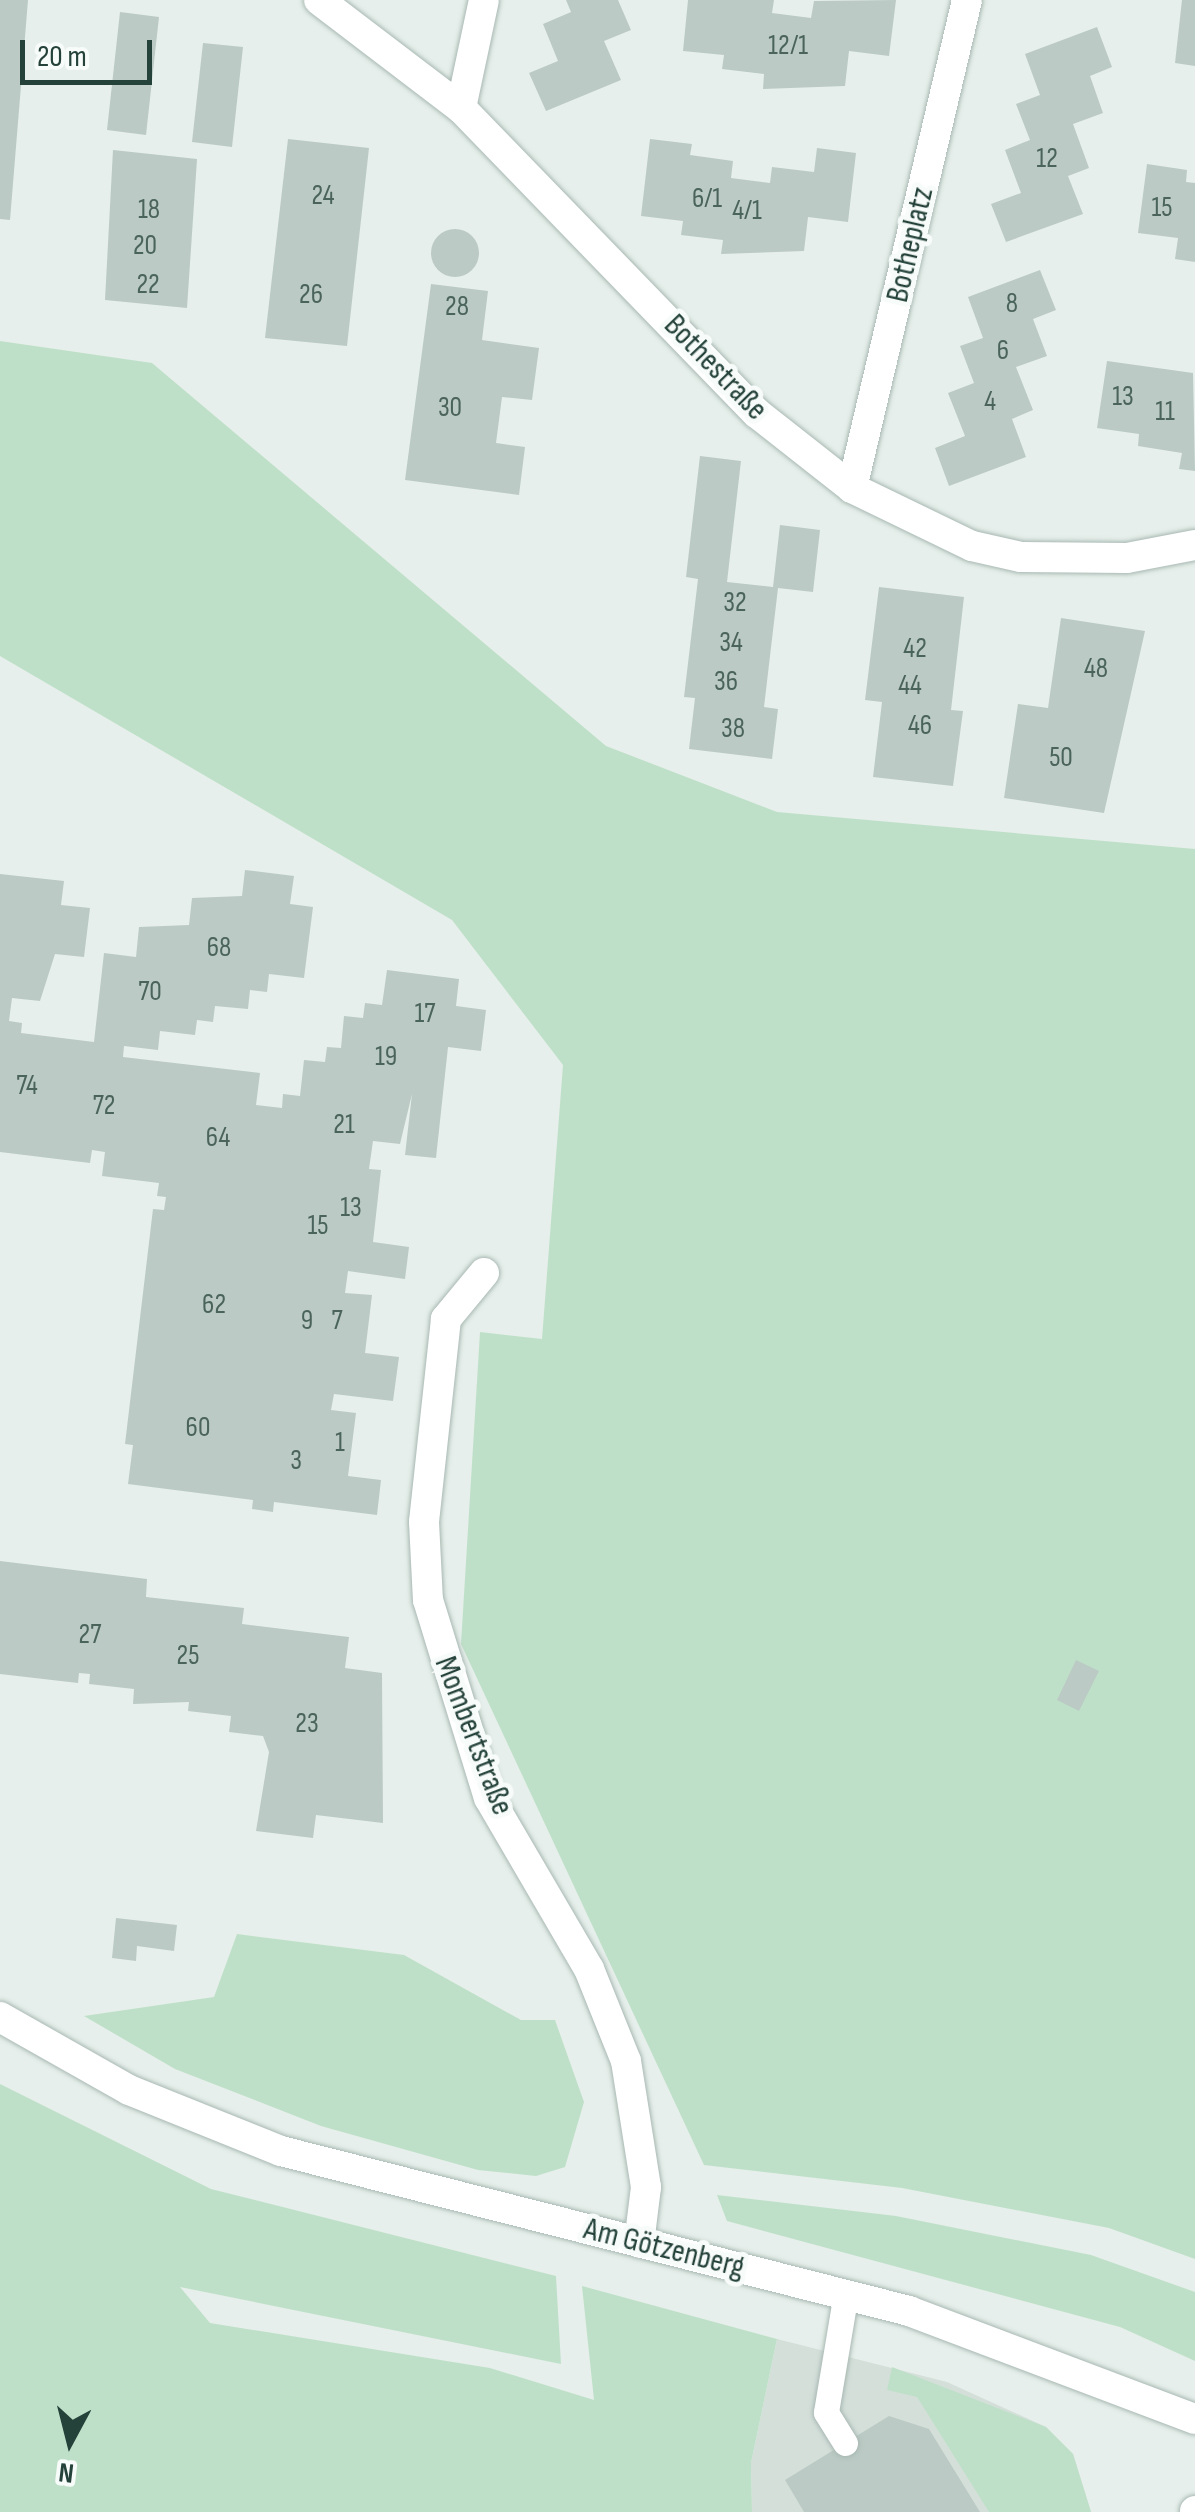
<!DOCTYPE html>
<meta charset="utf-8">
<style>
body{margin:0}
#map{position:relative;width:1195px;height:2512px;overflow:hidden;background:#e6efeb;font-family:"Sofia Sans Condensed",sans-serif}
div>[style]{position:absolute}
.built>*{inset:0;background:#d4dfda}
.green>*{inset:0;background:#bfe0c8}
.building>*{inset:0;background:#bbcac4}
.round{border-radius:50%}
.roads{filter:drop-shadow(0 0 2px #a8b8b2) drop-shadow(0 0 2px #a8b8b2)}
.lane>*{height:25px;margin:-12.5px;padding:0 12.5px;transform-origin:12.5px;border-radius:12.5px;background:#fff}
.street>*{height:30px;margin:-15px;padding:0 15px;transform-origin:15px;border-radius:15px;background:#fff}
.secondary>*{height:30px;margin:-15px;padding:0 15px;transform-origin:15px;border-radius:15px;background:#fff}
span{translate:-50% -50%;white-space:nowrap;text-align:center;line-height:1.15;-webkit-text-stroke:10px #f7fbf9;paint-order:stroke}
.number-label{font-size:28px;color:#4a645c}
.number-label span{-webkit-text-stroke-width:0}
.street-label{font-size:32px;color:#24423a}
.north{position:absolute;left:20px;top:2392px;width:100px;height:100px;-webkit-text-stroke:8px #f7fbf9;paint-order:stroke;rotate:187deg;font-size:28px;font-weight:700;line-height:40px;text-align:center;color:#24423a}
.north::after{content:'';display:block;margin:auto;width:35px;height:45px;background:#24423a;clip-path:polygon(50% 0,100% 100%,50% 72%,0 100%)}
.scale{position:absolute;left:20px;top:40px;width:132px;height:45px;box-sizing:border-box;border:5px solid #24423a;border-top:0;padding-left:12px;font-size:30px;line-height:35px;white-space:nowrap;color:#24423a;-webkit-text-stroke:8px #f7fbf9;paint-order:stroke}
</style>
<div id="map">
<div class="built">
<i style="clip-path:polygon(777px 2339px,947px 2382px,1046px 2427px,1073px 2454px,1091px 2512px,752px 2512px,751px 2463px)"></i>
</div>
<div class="green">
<i style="clip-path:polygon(0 341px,152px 363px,606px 746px,777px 812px,1195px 849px,1195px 2259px,1109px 2228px,902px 2188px,704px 2165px,461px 1644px,480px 1332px,542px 1339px,563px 1065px,452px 920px,0 656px)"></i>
<i style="clip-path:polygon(237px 1934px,404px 1955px,521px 2020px,555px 2020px,584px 2102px,565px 2167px,536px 2176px,478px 2170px,321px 2126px,175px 2069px,84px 2016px,214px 1997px)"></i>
<i style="clip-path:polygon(0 2084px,211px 2189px,556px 2276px,561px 2364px,180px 2287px,210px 2323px,490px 2368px,594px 2400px,582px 2286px,777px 2339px,751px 2463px,752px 2512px,0 2512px)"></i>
<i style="clip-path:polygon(717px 2195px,896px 2216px,1091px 2255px,1195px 2292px,1195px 2361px,1120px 2327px,727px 2221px)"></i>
<i style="clip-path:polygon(892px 2367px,1046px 2427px,1073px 2454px,1091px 2512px,989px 2512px,917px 2397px,887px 2390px)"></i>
</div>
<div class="building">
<i style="clip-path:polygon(0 0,28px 0,10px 220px,0 219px)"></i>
<i style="clip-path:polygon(566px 0,618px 0,631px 30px,604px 41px,621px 80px,546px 111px,529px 73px,558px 61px,543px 24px,571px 12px)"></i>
<i style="clip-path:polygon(688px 0,774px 0,772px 13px,811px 18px,814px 1px,896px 0,889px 56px,849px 51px,845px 86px,763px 89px,764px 74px,722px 69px,724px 55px,683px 51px)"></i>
<i style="clip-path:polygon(1182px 0,1195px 0,1195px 66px,1175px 63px)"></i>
<i style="clip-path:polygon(120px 12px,159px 17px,146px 135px,107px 130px)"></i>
<i style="clip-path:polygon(1097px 27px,1112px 67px,1090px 76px,1103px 113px,1073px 124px,1089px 168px,1068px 176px,1083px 214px,1006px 242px,991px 204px,1021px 193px,1005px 150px,1030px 140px,1016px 104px,1040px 95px,1025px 54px)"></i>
<i style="clip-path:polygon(203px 43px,243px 47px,232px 147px,192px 142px)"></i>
<i style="clip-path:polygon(288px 139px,369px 148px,347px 346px,265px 338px)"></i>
<i style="clip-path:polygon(650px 139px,692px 144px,690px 155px,733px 161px,731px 178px,770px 183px,772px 167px,814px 172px,817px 148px,856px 153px,848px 222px,808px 217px,804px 251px,721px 254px,723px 240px,681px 235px,683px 221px,641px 216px)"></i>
<i style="clip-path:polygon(113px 150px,197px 159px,187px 308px,105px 300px)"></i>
<i style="clip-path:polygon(1147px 164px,1187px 170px,1186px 182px,1195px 183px,1195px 262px,1175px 259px,1178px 238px,1138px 233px)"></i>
<i class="round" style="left:431px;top:229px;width:48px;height:48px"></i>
<i style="clip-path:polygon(1040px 270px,1056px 310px,1033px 319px,1047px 356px,1016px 367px,1033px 410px,1012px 419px,1026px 457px,949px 486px,935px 448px,965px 436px,948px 393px,974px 383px,960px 346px,983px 338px,968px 297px)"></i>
<i style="clip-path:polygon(431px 284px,488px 291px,482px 340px,539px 348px,532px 400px,502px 397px,496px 443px,525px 447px,519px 495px,405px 480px)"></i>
<i style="clip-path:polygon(1107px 361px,1193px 373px,1195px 471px,1179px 469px,1182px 453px,1138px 446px,1139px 434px,1097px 428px)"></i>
<i style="clip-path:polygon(700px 456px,741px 461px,727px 582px,773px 587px,780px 525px,820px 530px,813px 592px,778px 588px,764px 707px,778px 709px,772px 759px,689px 749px,695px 698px,684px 697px,698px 579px,686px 577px)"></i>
<i style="clip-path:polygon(879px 587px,964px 597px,951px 710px,963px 711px,953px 786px,873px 777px,882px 702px,865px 700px)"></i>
<i style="clip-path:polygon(1061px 618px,1145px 631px,1104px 813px,1004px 798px,1018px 704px,1048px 708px)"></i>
<i style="clip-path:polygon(245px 870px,294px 876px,290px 904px,313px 907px,304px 978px,269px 974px,267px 992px,250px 990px,248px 1009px,215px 1006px,213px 1022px,197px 1020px,195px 1035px,160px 1031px,158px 1050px,124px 1046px,123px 1057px,260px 1073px,256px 1105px,282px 1108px,283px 1094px,300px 1096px,304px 1060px,325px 1062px,327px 1047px,341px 1048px,344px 1016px,363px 1018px,365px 1003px,382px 1005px,387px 970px,459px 979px,456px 1006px,486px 1010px,481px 1051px,448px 1047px,436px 1158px,405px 1155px,412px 1094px,400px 1144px,373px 1141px,369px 1169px,381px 1170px,373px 1242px,409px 1247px,405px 1279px,348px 1271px,345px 1293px,372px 1295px,365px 1353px,399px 1357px,393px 1401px,334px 1394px,331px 1410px,356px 1413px,348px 1476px,381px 1480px,377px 1515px,274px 1502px,273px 1512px,252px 1509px,253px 1500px,128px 1484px,133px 1445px,125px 1444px,153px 1209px,164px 1210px,166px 1197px,157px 1196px,159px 1183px,102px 1176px,105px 1152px,92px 1150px,90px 1163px,0 1152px,0 874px,64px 881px,61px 905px,90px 908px,84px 957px,55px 954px,40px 1001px,12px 998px,9px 1021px,22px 1023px,21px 1033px,94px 1042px,104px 953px,136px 957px,139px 927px,189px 925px,192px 898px,242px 896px)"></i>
<i style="clip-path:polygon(0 1561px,147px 1579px,146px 1597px,244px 1608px,242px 1624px,349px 1637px,345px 1668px,382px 1673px,383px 1823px,316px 1815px,313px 1838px,256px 1831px,269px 1752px,263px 1736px,229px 1732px,231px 1716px,188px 1711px,189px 1702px,133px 1704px,134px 1689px,89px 1684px,90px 1674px,79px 1673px,78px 1683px,0 1674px)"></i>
<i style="clip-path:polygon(1076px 1660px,1099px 1671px,1079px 1711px,1057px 1700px)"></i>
<i style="clip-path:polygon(116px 1918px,177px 1925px,174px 1951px,137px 1946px,136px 1961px,112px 1958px)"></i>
<i style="clip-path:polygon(889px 2416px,929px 2429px,980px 2512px,804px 2512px,785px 2480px)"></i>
</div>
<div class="roads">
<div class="lane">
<i style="left:845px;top:2443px;width:36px;rotate:-122deg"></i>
<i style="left:826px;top:2412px;width:121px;rotate:-80.5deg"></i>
</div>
<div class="street">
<i style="left:319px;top:0;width:178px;rotate:37.3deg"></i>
<i style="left:461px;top:108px;width:426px;rotate:45.9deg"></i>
<i style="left:758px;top:414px;width:120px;rotate:38.2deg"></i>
<i style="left:852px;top:488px;width:133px;rotate:25.8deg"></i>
<i style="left:972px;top:546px;width:50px;rotate:12.7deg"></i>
<i style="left:1021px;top:557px;width:106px;rotate:0.5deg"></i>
<i style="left:1127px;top:558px;width:69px;rotate:-10.8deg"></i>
<i style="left:461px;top:108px;width:110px;rotate:-78deg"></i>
<i style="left:852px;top:488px;width:501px;rotate:-76.74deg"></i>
<i style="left:484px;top:1273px;width:60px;rotate:129.6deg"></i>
<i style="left:446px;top:1319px;width:204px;rotate:96.2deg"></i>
<i style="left:424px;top:1522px;width:78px;rotate:87.1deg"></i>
<i style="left:428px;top:1600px;width:207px;rotate:72.9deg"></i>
<i style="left:489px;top:1798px;width:198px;rotate:59.7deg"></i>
<i style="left:589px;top:1969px;width:99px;rotate:68.1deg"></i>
<i style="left:626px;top:2061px;width:128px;rotate:81deg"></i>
<i style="left:646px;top:2187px;width:56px;rotate:97.1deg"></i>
<i style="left:0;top:2017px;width:148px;rotate:29.5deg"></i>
<i style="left:129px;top:2090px;width:164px;rotate:21.9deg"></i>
<i style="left:281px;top:2151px;width:648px;rotate:14.29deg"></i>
<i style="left:909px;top:2311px;width:306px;rotate:20.7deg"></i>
</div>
<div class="secondary">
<i style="left:1195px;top:2512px;width:1px;rotate:-90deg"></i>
</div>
</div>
<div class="number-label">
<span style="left:788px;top:46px">12/1</span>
<span style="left:1047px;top:159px">12</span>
<span style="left:323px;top:196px">24</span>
<span style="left:707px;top:199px">6/1</span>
<span style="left:1162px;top:208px">15</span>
<span style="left:149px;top:210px">18</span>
<span style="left:747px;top:211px">4/1</span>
<span style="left:145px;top:246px">20</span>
<span style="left:148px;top:285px">22</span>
<span style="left:311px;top:295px">26</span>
<span style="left:1012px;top:304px">8</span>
<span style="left:457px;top:307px">28</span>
<span style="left:1003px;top:351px">6</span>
<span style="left:1123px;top:397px">13</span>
<span style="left:990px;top:402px">4</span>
<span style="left:450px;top:408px">30</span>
<span style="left:1165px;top:412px">11</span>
<span style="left:735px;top:603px">32</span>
<span style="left:731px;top:643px">34</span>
<span style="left:915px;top:649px">42</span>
<span style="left:1096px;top:669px">48</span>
<span style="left:726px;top:682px">36</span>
<span style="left:910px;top:686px">44</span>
<span style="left:920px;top:726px">46</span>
<span style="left:733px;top:729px">38</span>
<span style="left:1061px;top:758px">50</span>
<span style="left:219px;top:948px">68</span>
<span style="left:150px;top:992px">70</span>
<span style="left:425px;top:1014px">17</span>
<span style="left:386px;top:1057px">19</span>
<span style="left:27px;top:1086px">74</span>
<span style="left:104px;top:1106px">72</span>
<span style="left:344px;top:1125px">21</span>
<span style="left:218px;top:1138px">64</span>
<span style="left:351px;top:1208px">13</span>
<span style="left:318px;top:1226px">15</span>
<span style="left:214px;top:1305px">62</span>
<span style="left:307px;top:1321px">9</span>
<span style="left:337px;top:1321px">7</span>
<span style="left:198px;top:1428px">60</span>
<span style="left:340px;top:1443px">1</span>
<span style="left:296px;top:1461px">3</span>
<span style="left:90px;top:1635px">27</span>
<span style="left:188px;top:1656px">25</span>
<span style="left:307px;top:1724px">23</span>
</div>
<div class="street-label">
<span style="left:911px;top:245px;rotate:-77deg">Botheplatz</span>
<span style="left:715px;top:368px;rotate:46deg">Bothestraße</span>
<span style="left:473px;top:1736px;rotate:69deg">Mombertstraße</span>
<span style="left:664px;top:2249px;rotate:14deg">Am Götzenberg</span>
</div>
<div class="north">N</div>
<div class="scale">20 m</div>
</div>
